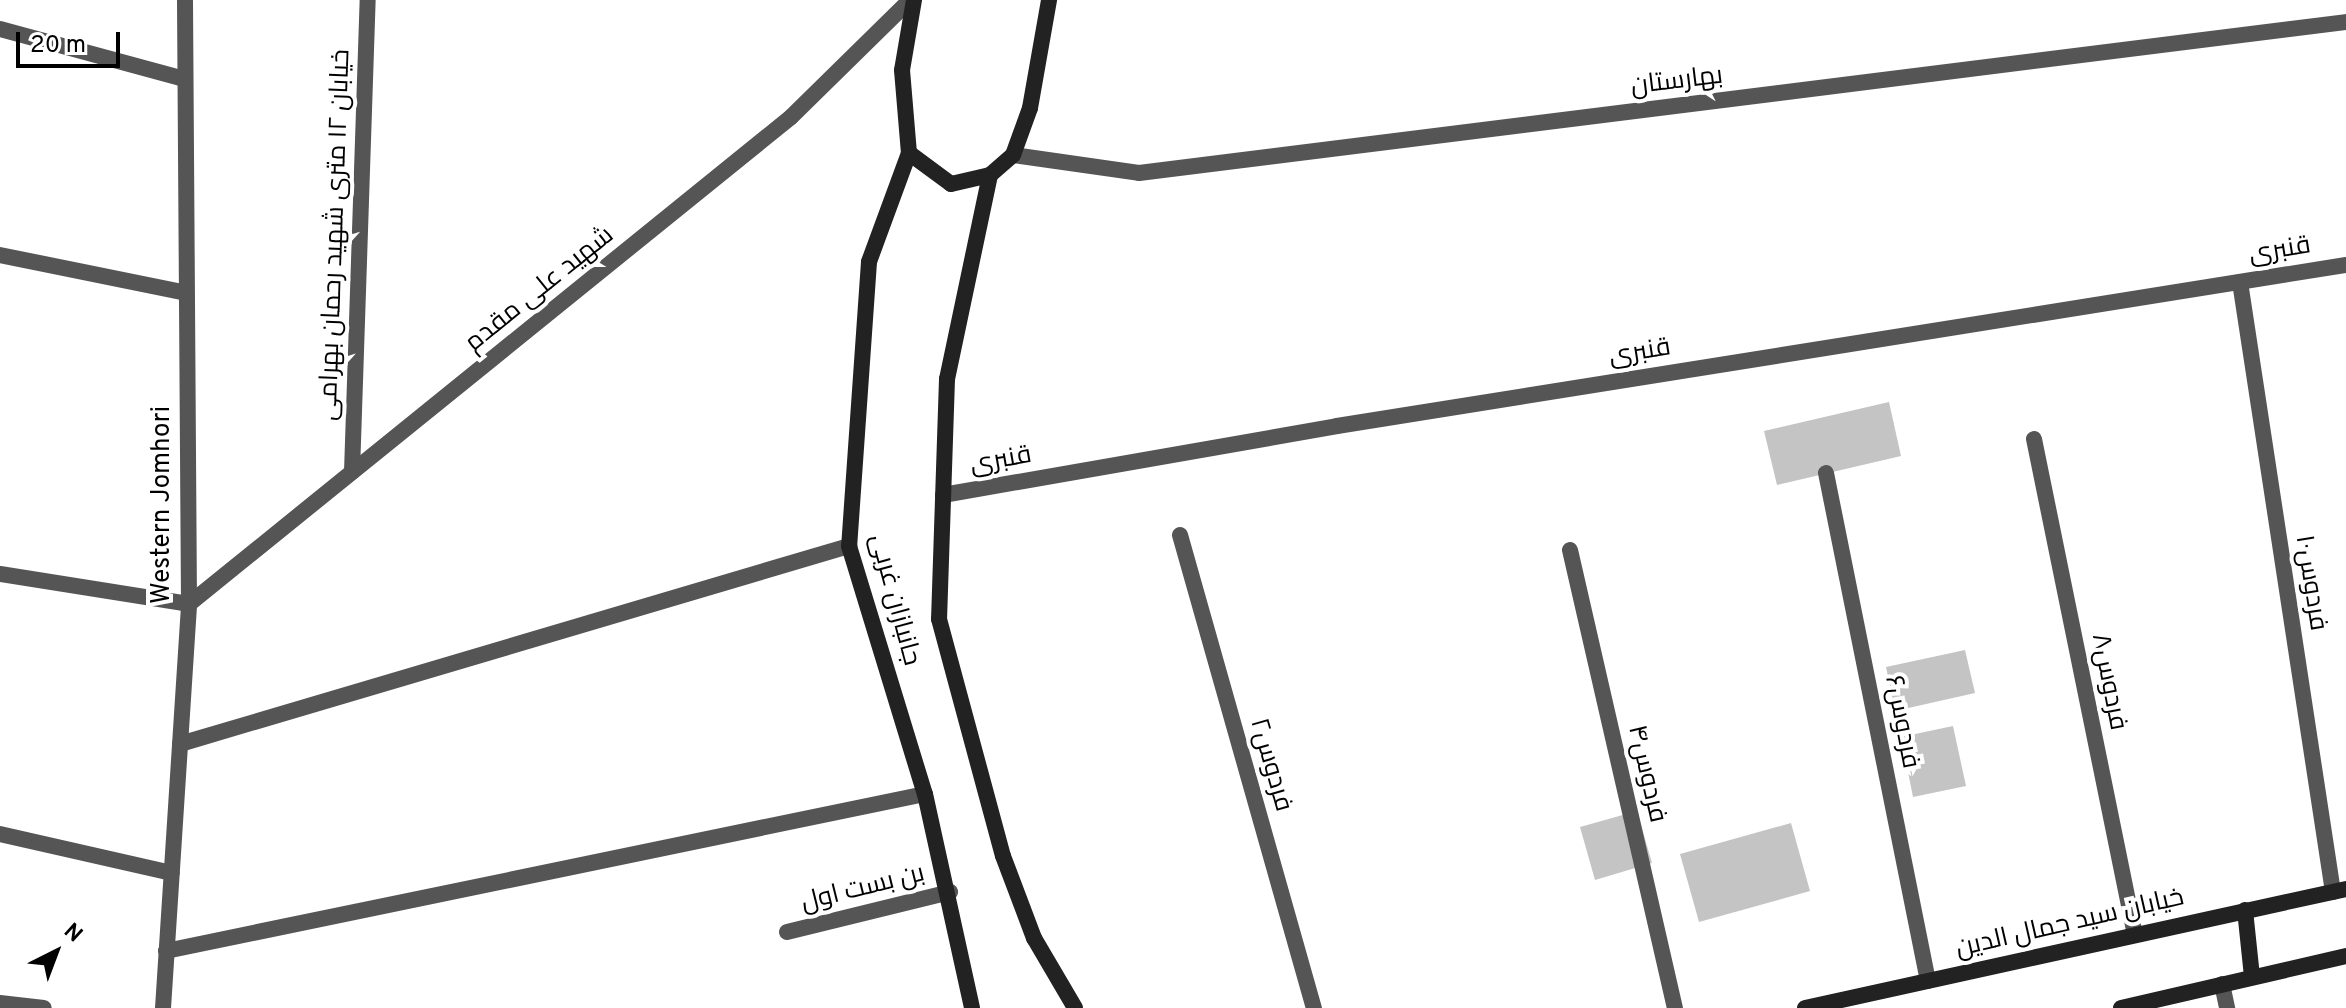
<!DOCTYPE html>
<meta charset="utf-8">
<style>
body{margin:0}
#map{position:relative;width:2346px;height:1008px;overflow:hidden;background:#fff;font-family:Overpass,Cairo,sans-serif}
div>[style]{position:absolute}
.building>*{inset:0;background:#c4c4c4}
.minor>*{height:16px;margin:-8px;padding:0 8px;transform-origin:8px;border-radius:8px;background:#555}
.tertiary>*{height:16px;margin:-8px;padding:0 8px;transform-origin:8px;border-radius:8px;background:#555}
.secondary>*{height:16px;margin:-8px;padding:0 8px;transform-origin:8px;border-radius:8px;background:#222}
span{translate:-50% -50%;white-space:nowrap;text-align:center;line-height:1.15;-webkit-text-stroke:8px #fff;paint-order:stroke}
.street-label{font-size:26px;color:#000}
.north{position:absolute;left:16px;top:912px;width:80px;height:80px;-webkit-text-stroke:6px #fff;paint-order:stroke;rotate:42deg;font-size:22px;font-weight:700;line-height:32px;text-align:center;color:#000}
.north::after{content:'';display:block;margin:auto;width:28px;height:36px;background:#000;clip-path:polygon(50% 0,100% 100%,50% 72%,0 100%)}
.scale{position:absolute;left:16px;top:32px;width:104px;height:36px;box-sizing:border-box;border:4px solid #000;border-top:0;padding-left:10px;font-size:24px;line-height:28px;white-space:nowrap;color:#000;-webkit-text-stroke:6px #fff;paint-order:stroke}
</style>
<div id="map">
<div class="building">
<i style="clip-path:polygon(1889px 402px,1901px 456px,1777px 485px,1764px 431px)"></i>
<i style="clip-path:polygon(1965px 650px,1975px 693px,1895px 711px,1886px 667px)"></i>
<i style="clip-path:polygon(1953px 726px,1966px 786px,1913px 797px,1901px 737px)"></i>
<i style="clip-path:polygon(1637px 811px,1652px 863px,1595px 880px,1580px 827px)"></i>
<i style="clip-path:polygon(1791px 823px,1810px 891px,1699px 922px,1680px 854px)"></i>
</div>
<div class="minor">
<i style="left:0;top:29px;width:191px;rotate:15.2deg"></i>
<i style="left:1013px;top:155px;width:127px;rotate:8.1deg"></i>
<i style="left:1139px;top:173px;width:1216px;rotate:-7.13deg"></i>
<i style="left:0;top:255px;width:190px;rotate:11.5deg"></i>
<i style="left:2240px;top:282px;width:617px;rotate:81.33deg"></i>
<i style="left:2034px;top:439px;width:506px;rotate:78.49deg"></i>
<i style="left:352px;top:472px;width:472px;rotate:-88.1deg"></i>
<i style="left:1826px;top:473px;width:518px;rotate:78.65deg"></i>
<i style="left:943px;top:495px;width:400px;rotate:-9.9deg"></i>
<i style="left:1337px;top:426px;width:1022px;rotate:-9.07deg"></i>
<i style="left:1180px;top:535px;width:492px;rotate:74.2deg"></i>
<i style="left:1570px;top:550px;width:470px;rotate:77.1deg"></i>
<i style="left:0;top:574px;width:191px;rotate:9deg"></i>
<i style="left:180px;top:744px;width:698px;rotate:-16.49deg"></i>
<i style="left:0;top:834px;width:176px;rotate:12.8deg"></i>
<i style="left:787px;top:932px;width:168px;rotate:-13.8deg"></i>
<i style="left:166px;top:951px;width:775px;rotate:-11.69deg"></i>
<i style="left:2222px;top:984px;width:25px;rotate:78deg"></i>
<i style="left:0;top:1003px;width:44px;rotate:6.5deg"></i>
</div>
<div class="tertiary">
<i style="left:189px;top:604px;width:774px;rotate:-38.97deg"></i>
<i style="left:791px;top:117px;width:167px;rotate:-44.5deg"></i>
<i style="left:163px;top:1008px;width:405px;rotate:-86.3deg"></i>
<i style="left:189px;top:604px;width:604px;rotate:-90.38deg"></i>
</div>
<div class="secondary">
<i style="left:914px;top:0;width:71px;rotate:99.7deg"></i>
<i style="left:902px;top:70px;width:83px;rotate:85.2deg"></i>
<i style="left:909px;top:153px;width:52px;rotate:36.4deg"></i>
<i style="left:951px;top:184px;width:40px;rotate:-13deg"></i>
<i style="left:990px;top:175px;width:30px;rotate:-41deg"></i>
<i style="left:1013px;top:155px;width:50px;rotate:-70.1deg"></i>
<i style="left:1030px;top:108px;width:110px;rotate:-80deg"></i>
<i style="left:909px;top:153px;width:116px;rotate:110.2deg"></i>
<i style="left:869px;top:262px;width:285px;rotate:94deg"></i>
<i style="left:849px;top:546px;width:259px;rotate:73deg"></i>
<i style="left:925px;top:794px;width:219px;rotate:77.6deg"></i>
<i style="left:990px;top:175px;width:208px;rotate:101.9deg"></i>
<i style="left:947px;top:379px;width:240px;rotate:91.9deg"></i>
<i style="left:939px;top:619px;width:245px;rotate:74.9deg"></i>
<i style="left:1003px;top:856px;width:88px;rotate:69.3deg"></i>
<i style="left:1034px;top:938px;width:81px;rotate:59.6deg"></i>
<i style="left:2245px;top:910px;width:67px;rotate:84deg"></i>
<i style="left:1805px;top:1008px;width:554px;rotate:-12.41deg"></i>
<i style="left:2121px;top:1008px;width:231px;rotate:-13deg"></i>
</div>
<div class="street-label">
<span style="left:1677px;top:82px;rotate:-7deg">بهارستان</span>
<span style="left:336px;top:235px;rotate:-88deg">خیابان ۱۲ متری شهید رحمان بهرامی</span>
<span style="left:2280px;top:251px;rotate:-9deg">قنبری</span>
<span style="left:540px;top:290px;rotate:-39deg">شهید علی مقدم</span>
<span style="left:1640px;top:353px;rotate:-9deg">قنبری</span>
<span style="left:1001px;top:461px;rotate:-10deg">قنبری</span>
<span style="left:163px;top:505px;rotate:-90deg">Western Jomhori</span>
<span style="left:2310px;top:583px;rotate:81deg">فردوس۱۰</span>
<span style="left:894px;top:600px;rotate:75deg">جانبازان غربی</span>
<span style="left:2108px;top:682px;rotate:79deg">فردوس۸</span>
<span style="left:1901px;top:722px;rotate:79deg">فردوس۶</span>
<span style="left:1270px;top:765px;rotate:74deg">فردوس۲</span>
<span style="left:1646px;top:774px;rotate:77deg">فردوس۴</span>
<span style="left:863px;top:889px;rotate:-14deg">بن بست اول</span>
<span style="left:2070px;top:924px;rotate:-13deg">خیابان سید جمال الدین</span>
</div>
<div class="north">N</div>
<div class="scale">20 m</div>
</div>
